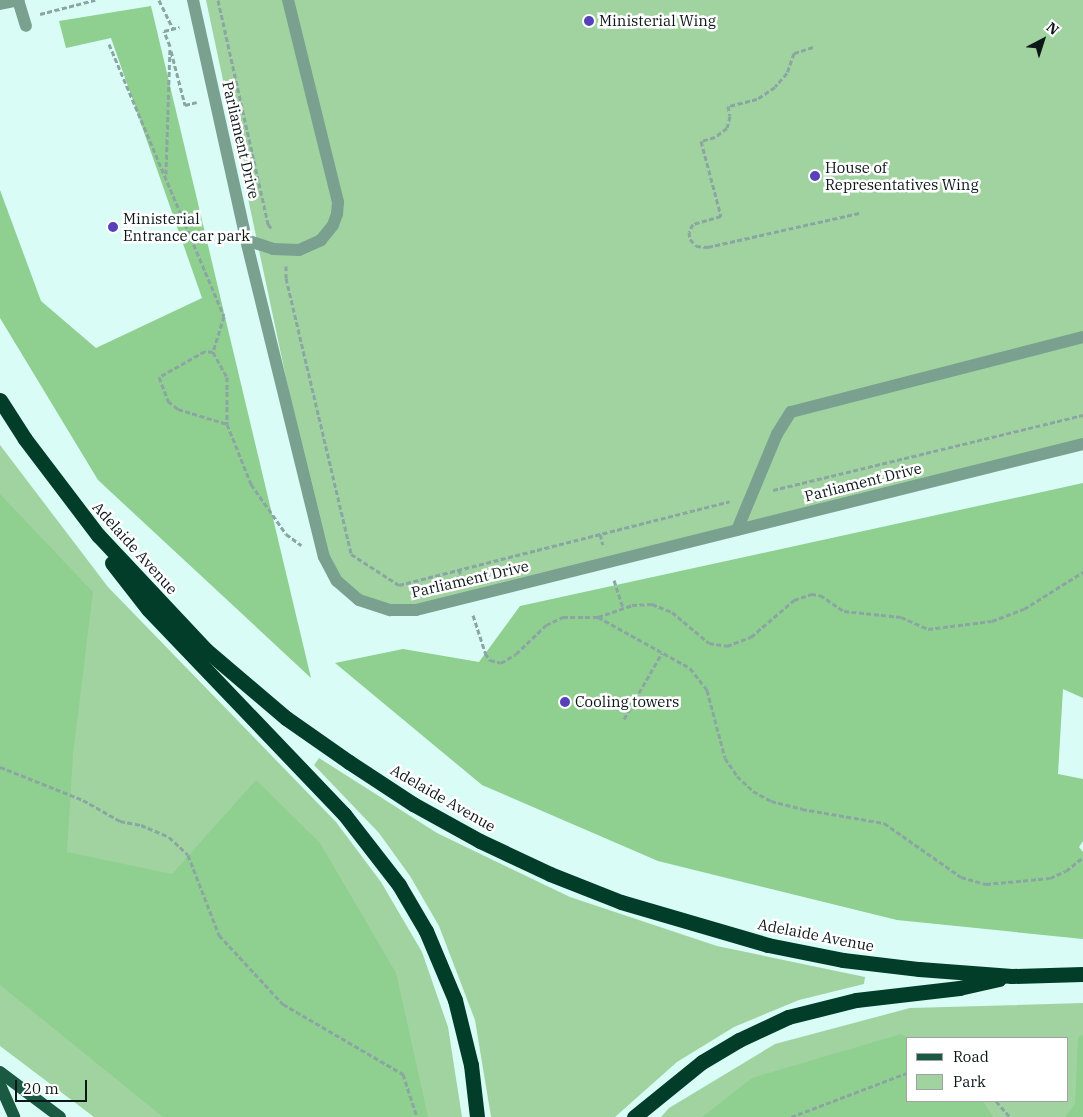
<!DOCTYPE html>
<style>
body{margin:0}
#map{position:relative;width:1083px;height:1117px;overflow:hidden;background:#d9fcf6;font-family:"IBM Plex Serif",serif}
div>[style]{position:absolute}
.green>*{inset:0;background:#a1d3a1}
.forest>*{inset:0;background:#8fcf90}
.path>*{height:3px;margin-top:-1.5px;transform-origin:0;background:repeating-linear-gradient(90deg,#8ba6a2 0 5px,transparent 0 7.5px)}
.minor>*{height:12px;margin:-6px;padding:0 6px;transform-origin:6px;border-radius:6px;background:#7aa18f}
.major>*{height:12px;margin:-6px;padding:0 6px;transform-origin:6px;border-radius:6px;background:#1a5942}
.highway>*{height:15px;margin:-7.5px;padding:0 7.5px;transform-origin:7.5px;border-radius:7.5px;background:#023d2a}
.dots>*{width:14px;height:14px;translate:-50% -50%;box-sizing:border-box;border:2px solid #fff;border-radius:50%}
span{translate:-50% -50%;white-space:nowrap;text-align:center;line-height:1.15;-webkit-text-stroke:5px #fff;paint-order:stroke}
.poi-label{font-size:15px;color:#0c1817}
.left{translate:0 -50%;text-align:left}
.street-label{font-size:15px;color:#0c1817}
.legend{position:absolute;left:906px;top:1037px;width:162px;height:65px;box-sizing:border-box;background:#fff;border:1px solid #9ea3a2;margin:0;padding:6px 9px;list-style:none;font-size:15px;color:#0c1817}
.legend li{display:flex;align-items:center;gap:10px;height:25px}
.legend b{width:25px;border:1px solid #9ea3a2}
.north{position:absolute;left:1018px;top:15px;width:50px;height:50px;-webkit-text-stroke:4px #fff;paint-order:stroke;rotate:40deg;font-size:14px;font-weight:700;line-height:20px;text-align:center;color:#0c1817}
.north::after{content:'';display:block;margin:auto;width:18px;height:22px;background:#0c1817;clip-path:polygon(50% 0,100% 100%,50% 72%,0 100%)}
.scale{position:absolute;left:15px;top:1080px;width:72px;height:22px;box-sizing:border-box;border:2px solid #0c1817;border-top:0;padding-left:6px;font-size:15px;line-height:18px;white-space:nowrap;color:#0c1817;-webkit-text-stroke:4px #fff;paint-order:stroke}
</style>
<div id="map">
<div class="green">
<i style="clip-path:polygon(206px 0,1083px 0,1083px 444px,416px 610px,359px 600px,324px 557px)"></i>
<i style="clip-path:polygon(0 445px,108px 587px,336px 822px,381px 882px,422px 952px,448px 1027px,462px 1117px,94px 1117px,0 1046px)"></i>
<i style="clip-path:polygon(319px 758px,437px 833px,570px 897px,717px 946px,865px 977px,864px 984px,799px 1000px,734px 1027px,677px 1062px,615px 1117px,491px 1117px,475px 1020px,439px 926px,410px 876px,379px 833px,314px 765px)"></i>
<i style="clip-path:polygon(evenodd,1083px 1003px,1083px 1117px,661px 1117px,669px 1108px,775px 1044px,910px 1008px,1083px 1003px,907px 1038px,1067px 1038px,1067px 1101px,907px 1101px,907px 1038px)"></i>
</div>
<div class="forest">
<i style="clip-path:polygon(151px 6px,311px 678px,98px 480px,0 318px,0 190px,41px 301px,96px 348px,202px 298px,111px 38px,66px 48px,59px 21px)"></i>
<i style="clip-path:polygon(1083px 483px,1083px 698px,1063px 689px,1058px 774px,1083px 779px,1083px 841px,1079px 847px,1083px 852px,1083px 939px,897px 920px,658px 861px,482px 785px,335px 663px,403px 649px,479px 662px,520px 606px)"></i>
<i style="clip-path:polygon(0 494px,93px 592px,73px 754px,67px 852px,172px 874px,256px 780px,320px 843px,396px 973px,428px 1117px,163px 1117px,0 985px)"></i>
<i style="clip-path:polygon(901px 1034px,909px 1038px,907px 1101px,983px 1101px,993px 1117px,702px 1117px,752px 1078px)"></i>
<i style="clip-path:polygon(1083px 1035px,1083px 1117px,1065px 1117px,1075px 1104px,1078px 1037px)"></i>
</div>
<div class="path">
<i style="left:159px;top:0;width:32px;rotate:64deg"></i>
<i style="left:218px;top:0;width:230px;rotate:77.4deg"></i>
<i style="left:268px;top:224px;width:6px;rotate:51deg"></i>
<i style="left:40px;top:14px;width:57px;rotate:-14.3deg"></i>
<i style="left:109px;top:44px;width:295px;rotate:67.1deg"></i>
<i style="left:224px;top:316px;width:38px;rotate:107deg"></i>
<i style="left:213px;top:352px;width:29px;rotate:61deg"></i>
<i style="left:227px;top:377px;width:47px;rotate:90deg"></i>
<i style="left:227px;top:424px;width:65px;rotate:68.2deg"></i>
<i style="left:251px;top:484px;width:61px;rotate:55deg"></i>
<i style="left:286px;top:534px;width:19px;rotate:36deg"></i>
<i style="left:813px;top:47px;width:20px;rotate:162deg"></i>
<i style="left:794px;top:53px;width:21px;rotate:109deg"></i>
<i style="left:787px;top:73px;width:18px;rotate:131deg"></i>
<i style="left:775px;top:87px;width:22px;rotate:146deg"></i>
<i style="left:757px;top:99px;width:30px;rotate:166deg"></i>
<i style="left:728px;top:106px;width:10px;rotate:79deg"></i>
<i style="left:730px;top:116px;width:12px;rotate:104deg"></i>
<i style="left:727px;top:128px;width:15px;rotate:143deg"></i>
<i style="left:715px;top:137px;width:15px;rotate:164deg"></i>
<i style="left:701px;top:141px;width:78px;rotate:75.1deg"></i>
<i style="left:721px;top:216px;width:29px;rotate:164deg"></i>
<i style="left:693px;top:224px;width:9px;rotate:117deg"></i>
<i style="left:689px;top:232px;width:7px;rotate:82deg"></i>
<i style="left:690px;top:239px;width:9px;rotate:49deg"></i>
<i style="left:696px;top:246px;width:12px;rotate:5deg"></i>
<i style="left:708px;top:247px;width:155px;rotate:-12.7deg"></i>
<i style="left:171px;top:51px;width:56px;rotate:75.5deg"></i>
<i style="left:185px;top:105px;width:12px;rotate:-14deg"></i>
<i style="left:166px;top:174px;width:128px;rotate:-88.2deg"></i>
<i style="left:170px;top:46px;width:16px;rotate:-112deg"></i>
<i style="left:164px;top:31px;width:16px;rotate:-14deg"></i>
<i style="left:286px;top:266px;width:12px;rotate:90deg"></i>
<i style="left:286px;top:278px;width:284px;rotate:76.7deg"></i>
<i style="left:351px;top:554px;width:57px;rotate:32.9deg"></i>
<i style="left:399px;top:585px;width:341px;rotate:-14.2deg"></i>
<i style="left:213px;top:352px;width:8px;rotate:-173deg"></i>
<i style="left:205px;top:351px;width:53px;rotate:150.5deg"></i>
<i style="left:159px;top:377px;width:26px;rotate:69deg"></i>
<i style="left:168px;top:401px;width:13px;rotate:39deg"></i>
<i style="left:178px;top:409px;width:51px;rotate:17deg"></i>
<i style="left:773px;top:490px;width:319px;rotate:-13.6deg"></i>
<i style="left:600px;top:534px;width:11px;rotate:75deg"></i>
<i style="left:459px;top:569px;width:12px;rotate:76deg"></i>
<i style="left:614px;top:580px;width:29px;rotate:72deg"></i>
<i style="left:473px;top:615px;width:40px;rotate:72deg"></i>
<i style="left:485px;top:653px;width:9px;rotate:54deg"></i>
<i style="left:490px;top:660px;width:11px;rotate:15deg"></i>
<i style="left:501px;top:663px;width:17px;rotate:-31deg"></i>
<i style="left:516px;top:654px;width:42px;rotate:-44deg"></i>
<i style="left:546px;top:625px;width:19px;rotate:-25deg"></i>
<i style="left:563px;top:617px;width:35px"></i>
<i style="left:598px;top:617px;width:105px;rotate:29deg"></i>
<i style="left:690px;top:668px;width:28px;rotate:52deg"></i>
<i style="left:707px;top:690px;width:70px;rotate:75.2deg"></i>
<i style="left:725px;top:758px;width:22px;rotate:56deg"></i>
<i style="left:737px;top:776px;width:22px;rotate:43deg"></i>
<i style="left:753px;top:791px;width:21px;rotate:29deg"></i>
<i style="left:771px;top:801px;width:32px;rotate:14deg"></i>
<i style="left:802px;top:809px;width:83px;rotate:9.7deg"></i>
<i style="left:884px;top:823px;width:94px;rotate:35deg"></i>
<i style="left:961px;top:877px;width:26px;rotate:16deg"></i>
<i style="left:986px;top:884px;width:64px;rotate:-5.4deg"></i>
<i style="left:1050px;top:878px;width:17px;rotate:-24deg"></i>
<i style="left:1066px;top:871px;width:22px;rotate:-39deg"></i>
<i style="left:598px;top:617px;width:36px;rotate:-19deg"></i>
<i style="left:632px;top:605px;width:20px;rotate:-3deg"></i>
<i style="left:652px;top:604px;width:22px;rotate:22deg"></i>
<i style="left:672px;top:612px;width:48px;rotate:40deg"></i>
<i style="left:709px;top:643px;width:18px;rotate:9deg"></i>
<i style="left:727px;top:646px;width:26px;rotate:-21deg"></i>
<i style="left:751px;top:637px;width:57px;rotate:-40.7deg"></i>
<i style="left:794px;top:600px;width:18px;rotate:-19deg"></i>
<i style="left:811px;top:594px;width:9px;rotate:6deg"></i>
<i style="left:820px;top:595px;width:29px;rotate:34deg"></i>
<i style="left:844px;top:611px;width:57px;rotate:6deg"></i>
<i style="left:901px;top:617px;width:30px;rotate:24deg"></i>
<i style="left:928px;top:629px;width:64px;rotate:-7.1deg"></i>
<i style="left:992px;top:621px;width:34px;rotate:-21deg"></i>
<i style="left:1024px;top:609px;width:70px;rotate:-32.1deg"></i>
<i style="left:624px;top:719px;width:76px;rotate:-60.1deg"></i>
<i style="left:0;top:767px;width:89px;rotate:21.7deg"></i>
<i style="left:83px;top:800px;width:43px;rotate:29.6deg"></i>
<i style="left:120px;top:821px;width:21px;rotate:11deg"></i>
<i style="left:141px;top:825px;width:30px;rotate:23deg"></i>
<i style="left:169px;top:837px;width:26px;rotate:43deg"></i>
<i style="left:188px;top:855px;width:86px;rotate:68.8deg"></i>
<i style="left:219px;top:935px;width:94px;rotate:47.2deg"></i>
<i style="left:283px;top:1004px;width:139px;rotate:30.3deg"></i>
<i style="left:403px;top:1074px;width:45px;rotate:72deg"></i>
<i style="left:996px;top:1101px;width:21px;rotate:49deg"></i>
<i style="left:791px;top:1117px;width:124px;rotate:-20.8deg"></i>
</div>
<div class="minor">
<i style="left:18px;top:0;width:27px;rotate:73deg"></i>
<i style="left:193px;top:0;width:246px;rotate:77.5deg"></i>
<i style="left:246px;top:240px;width:326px;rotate:76.2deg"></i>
<i style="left:324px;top:557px;width:27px;rotate:62deg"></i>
<i style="left:337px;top:581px;width:29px;rotate:41deg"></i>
<i style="left:359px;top:600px;width:33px;rotate:18deg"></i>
<i style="left:390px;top:610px;width:26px"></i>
<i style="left:416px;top:610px;width:687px;rotate:-13.98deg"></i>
<i style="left:0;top:4px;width:19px;rotate:-12deg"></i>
<i style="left:246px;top:240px;width:28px;rotate:18deg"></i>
<i style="left:273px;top:249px;width:26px;rotate:2deg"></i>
<i style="left:299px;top:250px;width:24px;rotate:-24deg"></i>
<i style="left:321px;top:240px;width:19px;rotate:-51deg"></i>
<i style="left:333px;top:225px;width:12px;rotate:-70deg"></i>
<i style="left:337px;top:214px;width:12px;rotate:-85deg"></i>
<i style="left:338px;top:202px;width:208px;rotate:-103.9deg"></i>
<i style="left:737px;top:530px;width:104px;rotate:-67.4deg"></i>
<i style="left:777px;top:434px;width:26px;rotate:-58deg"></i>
<i style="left:791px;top:412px;width:301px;rotate:-14.4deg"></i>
</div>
<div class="major">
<i style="left:0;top:1072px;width:75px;rotate:36.9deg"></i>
<i style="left:0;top:1085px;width:35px;rotate:66deg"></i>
</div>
<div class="highway">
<i style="left:0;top:400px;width:46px;rotate:57.3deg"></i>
<i style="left:25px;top:439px;width:121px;rotate:52.8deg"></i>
<i style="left:98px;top:535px;width:158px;rotate:46.8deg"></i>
<i style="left:206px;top:650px;width:105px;rotate:40.4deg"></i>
<i style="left:286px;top:718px;width:77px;rotate:34.9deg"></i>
<i style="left:349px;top:762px;width:77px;rotate:33.3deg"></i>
<i style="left:413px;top:804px;width:77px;rotate:28.9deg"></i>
<i style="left:480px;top:841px;width:77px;rotate:25.2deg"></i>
<i style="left:550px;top:874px;width:76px;rotate:21.5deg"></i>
<i style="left:621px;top:902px;width:153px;rotate:16.3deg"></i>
<i style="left:768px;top:945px;width:76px;rotate:11.3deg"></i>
<i style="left:843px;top:960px;width:77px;rotate:6.8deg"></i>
<i style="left:919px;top:969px;width:93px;rotate:4.3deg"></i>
<i style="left:1012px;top:976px;width:71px;rotate:-1.6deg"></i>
<i style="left:112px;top:563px;width:58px;rotate:52deg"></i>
<i style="left:148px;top:609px;width:284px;rotate:46.3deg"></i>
<i style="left:344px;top:814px;width:90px;rotate:52.2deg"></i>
<i style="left:399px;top:885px;width:53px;rotate:59.6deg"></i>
<i style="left:426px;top:931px;width:75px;rotate:67.2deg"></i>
<i style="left:455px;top:1000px;width:67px;rotate:76.2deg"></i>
<i style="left:471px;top:1065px;width:52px;rotate:83.4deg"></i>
<i style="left:634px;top:1117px;width:87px;rotate:-39deg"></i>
<i style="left:702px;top:1062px;width:43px;rotate:-30.7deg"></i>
<i style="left:739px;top:1040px;width:54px;rotate:-25.1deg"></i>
<i style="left:788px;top:1017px;width:70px;rotate:-14deg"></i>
<i style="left:856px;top:1000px;width:104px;rotate:-6.6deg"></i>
<i style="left:959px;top:988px;width:41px;rotate:-12.7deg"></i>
</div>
<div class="dots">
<i style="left:589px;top:21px;background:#5641b9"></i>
<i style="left:815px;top:176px;background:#5641b9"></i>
<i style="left:113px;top:227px;background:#5641b9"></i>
<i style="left:565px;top:702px;background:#5641b9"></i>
</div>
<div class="poi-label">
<span class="left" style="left:599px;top:21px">Ministerial Wing</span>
<span class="left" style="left:825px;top:176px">House of<br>Representatives Wing</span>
<span class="left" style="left:123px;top:227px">Ministerial<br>Entrance car park</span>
<span class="left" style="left:575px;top:702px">Cooling towers</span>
</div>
<div class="street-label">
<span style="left:241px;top:140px;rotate:77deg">Parliament Drive</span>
<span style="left:863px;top:482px;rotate:-14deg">Parliament Drive</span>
<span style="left:135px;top:548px;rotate:48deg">Adelaide Avenue</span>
<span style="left:470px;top:579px;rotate:-13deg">Parliament Drive</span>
<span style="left:443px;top:798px;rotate:30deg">Adelaide Avenue</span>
<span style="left:816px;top:935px;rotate:11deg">Adelaide Avenue</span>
</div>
<ul class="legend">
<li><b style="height:6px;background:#1a5942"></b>Road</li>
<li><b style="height:14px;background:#a1d3a1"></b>Park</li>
</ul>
<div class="north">N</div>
<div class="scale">20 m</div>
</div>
